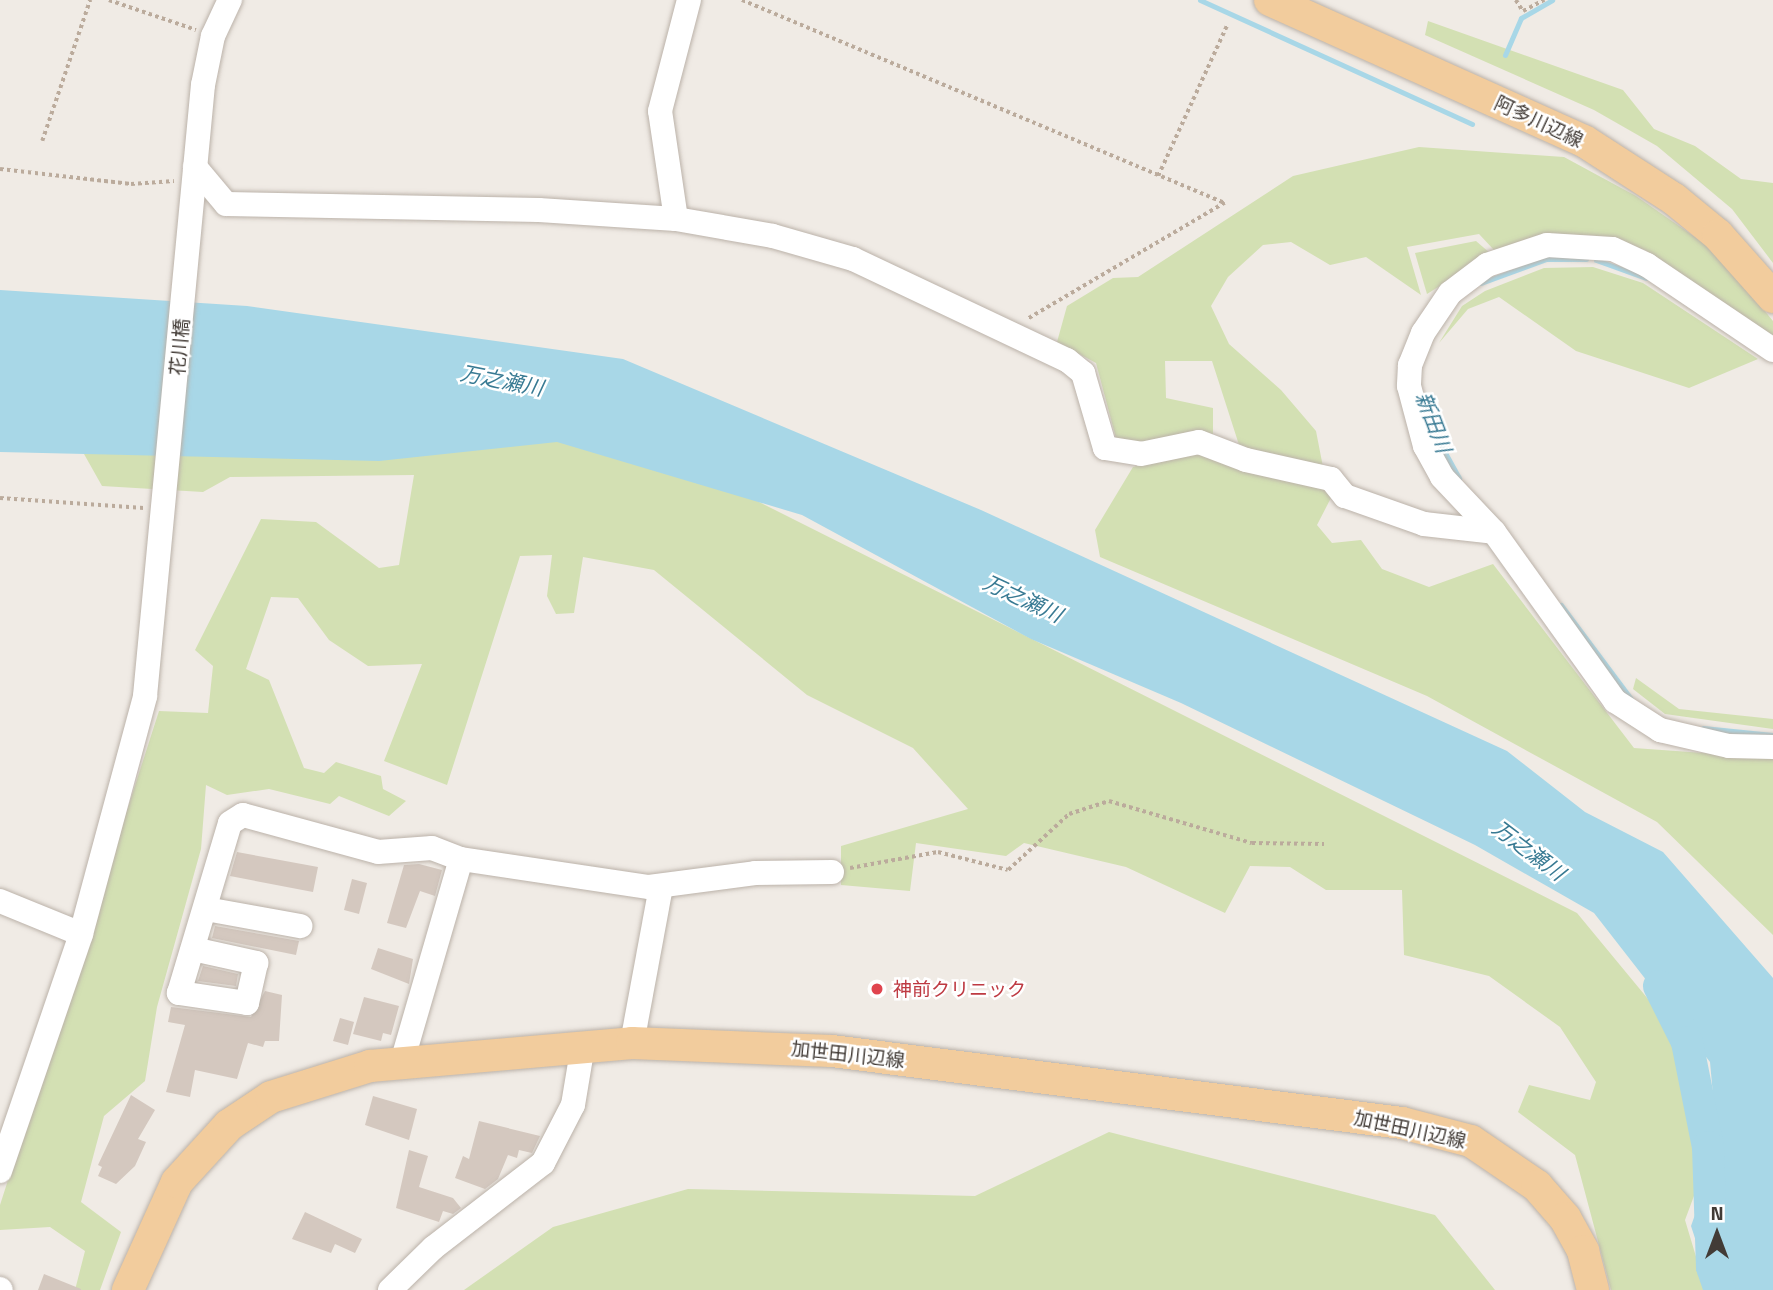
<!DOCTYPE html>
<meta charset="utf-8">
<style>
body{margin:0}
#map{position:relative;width:1773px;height:1290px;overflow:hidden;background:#f0ebe5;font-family:"Titillium Web","Noto Sans JP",sans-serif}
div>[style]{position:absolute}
.green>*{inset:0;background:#d3e0b3}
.water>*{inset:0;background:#a8d7e7}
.stream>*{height:5px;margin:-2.5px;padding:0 2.5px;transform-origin:2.5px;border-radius:2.5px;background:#a8d7e7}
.river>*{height:32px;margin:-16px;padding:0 16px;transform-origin:16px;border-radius:16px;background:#a8d7e7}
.building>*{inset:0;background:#d4c8bf}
.path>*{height:3.5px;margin-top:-1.75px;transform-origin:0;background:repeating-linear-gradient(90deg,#bbab9c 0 3.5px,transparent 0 7px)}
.roads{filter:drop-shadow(0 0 2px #bbb2a9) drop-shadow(0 0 2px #bbb2a9)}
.minor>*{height:24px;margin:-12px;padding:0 12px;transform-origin:12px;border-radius:12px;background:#fff}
.major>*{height:32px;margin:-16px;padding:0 16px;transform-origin:16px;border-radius:16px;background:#f2cc9d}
.dots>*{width:19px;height:19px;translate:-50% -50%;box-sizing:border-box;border:4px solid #fff;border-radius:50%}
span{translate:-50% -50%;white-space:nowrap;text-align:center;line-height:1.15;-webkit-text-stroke:5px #fff;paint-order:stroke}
.street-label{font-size:19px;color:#423b36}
.health-label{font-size:19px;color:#be3a42}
.left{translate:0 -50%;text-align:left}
.water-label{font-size:21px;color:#387a93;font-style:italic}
.north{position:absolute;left:1682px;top:1199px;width:70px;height:70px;-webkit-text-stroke:5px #fff;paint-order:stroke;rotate:0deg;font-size:19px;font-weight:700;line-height:28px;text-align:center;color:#423b36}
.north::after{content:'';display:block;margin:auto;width:24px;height:32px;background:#423b36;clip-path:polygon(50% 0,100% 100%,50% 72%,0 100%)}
</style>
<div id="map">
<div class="green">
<i style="clip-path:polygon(1428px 21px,1623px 90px,1654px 129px,1695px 146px,1741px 179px,1773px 183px,1773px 263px,1732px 209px,1657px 146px,1594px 110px,1425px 35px)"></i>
<i style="clip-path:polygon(1419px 147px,1564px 157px,1636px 196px,1715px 251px,1773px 321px,1773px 336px,1645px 250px,1599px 236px,1557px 234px,1494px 250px,1479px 234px,1407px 247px,1421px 295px,1366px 257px,1330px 265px,1291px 242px,1263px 245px,1228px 277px,1211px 306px,1229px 344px,1281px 390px,1316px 431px,1323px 467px,1240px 448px,1212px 361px,1165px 361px,1166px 398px,1213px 408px,1213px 436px,1137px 446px,1117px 442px,1096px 363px,1057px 342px,1067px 306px,1113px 278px,1138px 277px,1293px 176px)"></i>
<i style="clip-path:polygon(1476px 241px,1491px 254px,1427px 294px,1415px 253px)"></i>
<i style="clip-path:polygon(1593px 267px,1643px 283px,1758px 359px,1689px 388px,1576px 351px,1499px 297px,1468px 309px,1439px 343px,1462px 306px,1485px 291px,1544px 268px)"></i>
<i style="clip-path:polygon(576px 410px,1577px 913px,1705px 1068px,1713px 1145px,1685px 1220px,1706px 1290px,1611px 1290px,1575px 1155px,1518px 1112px,1529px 1085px,1590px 1100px,1596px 1082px,1560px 1027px,1489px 976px,1404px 955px,1402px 890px,1326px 890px,1290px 867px,1250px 866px,1225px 913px,1126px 867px,1024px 843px,1006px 856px,916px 843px,910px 891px,841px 885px,841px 846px,968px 809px,913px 748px,807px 695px,654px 570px,583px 557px,574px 613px,556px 614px,547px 596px,552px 555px,520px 556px,447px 785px,384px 761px,422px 664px,368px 666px,329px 640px,298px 598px,271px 597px,246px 669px,269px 680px,304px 768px,324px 773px,336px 762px,381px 776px,383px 789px,406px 801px,389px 816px,339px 796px,330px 804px,269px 789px,227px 795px,206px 785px,201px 849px,157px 1007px,145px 1081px,104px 1116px,81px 1202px,121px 1232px,100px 1290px,75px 1290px,85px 1251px,50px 1227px,0 1230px,0 1205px,159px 711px,208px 713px,213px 666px,195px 650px,261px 519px,316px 522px,379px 568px,399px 565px,414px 475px,230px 477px,203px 492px,102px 486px,66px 422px)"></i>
<i style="clip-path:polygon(1198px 450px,1322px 487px,1333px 494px,1317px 525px,1332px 543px,1361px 540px,1382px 569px,1429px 587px,1493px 564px,1634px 748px,1773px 758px,1773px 935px,1657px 822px,1427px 696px,1100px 557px,1095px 530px,1133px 467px)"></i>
<i style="clip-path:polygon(1636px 678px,1679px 709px,1773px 719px,1773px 729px,1665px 714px,1633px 689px)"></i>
<i style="clip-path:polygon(1109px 1132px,1435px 1215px,1495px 1290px,464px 1290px,553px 1227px,688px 1189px,975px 1196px)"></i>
</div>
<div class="water">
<i style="clip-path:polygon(0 290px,247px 306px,623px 359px,981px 510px,1507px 751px,1585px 812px,1663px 852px,1773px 978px,1773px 1290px,1712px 1290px,1691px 1226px,1718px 1150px,1710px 1062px,1594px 913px,1475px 845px,1181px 703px,1031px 639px,802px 515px,557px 442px,379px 461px,0 452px)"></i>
</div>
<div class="stream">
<i style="left:1200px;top:0;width:299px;rotate:24.5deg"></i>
<i style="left:1505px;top:55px;width:40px;rotate:-66.6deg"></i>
<i style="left:1521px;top:18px;width:36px;rotate:-30deg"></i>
<i style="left:1596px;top:260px;width:53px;rotate:19.8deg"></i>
<i style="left:1481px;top:283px;width:69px;rotate:-20.3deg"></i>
<i style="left:1546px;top:259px;width:40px"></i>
<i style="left:1433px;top:431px;width:54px;rotate:61deg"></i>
<i style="left:1561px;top:605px;width:117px;rotate:53.3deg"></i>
<i style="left:1703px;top:728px;width:70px;rotate:5.7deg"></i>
</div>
<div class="river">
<i style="left:1659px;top:986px;width:63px;rotate:63.4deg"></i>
<i style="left:1687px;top:1042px;width:107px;rotate:78.7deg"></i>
<i style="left:1708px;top:1147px;width:120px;rotate:88.1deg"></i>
<i style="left:1712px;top:1267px;width:24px;rotate:71deg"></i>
</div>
<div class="building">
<i style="clip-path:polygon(237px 852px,318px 867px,313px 892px,230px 876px)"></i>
<i style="clip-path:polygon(419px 864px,442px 870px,435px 896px,420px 891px,406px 928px,387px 923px,404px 865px)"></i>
<i style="clip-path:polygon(352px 879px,367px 883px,359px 914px,344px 910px)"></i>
<i style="clip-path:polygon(215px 926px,299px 941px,296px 955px,212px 938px)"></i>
<i style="clip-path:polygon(378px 948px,413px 959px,409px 984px,371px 969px)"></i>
<i style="clip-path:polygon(203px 966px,238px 974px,236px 986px,198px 981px)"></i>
<i style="clip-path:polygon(265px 991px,282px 995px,279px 1041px,265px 1041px,263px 1047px,248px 1043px,237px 1079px,195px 1070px,190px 1097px,166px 1092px,185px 1025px,168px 1022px,171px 1007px,251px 1017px)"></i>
<i style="clip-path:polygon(364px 997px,399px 1006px,391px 1035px,383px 1033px,381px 1041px,353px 1034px)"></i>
<i style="clip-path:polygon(340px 1018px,354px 1022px,348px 1045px,333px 1041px)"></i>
<i style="clip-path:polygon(131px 1095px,155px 1110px,138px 1139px,146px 1142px,135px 1166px,116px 1184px,98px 1176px,102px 1167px,98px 1165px)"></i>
<i style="clip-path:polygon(373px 1096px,417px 1109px,409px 1140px,365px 1125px)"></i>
<i style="clip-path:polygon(479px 1121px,540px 1136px,532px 1153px,519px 1150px,517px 1158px,508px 1155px,498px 1179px,485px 1189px,455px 1178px,463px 1156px,469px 1159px)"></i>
<i style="clip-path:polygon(409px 1150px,428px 1156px,419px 1187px,453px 1198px,461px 1208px,453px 1214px,443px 1211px,439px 1222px,396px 1208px)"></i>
<i style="clip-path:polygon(305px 1212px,362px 1239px,355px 1253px,335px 1244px,331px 1253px,292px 1239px)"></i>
<i style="clip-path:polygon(44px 1274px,81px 1289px,81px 1290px,38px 1290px)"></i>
</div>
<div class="path">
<i style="left:109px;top:0;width:92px;rotate:19deg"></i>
<i style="left:742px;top:0;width:524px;rotate:22.8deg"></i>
<i style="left:1225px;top:203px;width:229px;rotate:149.5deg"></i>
<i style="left:1516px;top:0;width:13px;rotate:58deg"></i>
<i style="left:1523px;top:11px;width:24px;rotate:-28deg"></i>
<i style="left:42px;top:141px;width:149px;rotate:-71.2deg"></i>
<i style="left:0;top:169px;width:132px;rotate:6.5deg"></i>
<i style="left:131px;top:184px;width:43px;rotate:-4deg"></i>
<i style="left:1158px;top:176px;width:166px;rotate:-65.4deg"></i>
<i style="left:0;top:498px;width:144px;rotate:4deg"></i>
<i style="left:850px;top:868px;width:89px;rotate:-10.3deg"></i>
<i style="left:938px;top:852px;width:72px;rotate:14.4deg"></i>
<i style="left:1008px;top:870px;width:83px;rotate:-42.6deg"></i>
<i style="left:1069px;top:814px;width:42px;rotate:-18deg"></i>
<i style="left:1109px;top:801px;width:149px;rotate:16.4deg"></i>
<i style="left:1252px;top:843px;width:72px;rotate:0.8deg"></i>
</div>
<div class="roads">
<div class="minor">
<i style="left:195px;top:167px;width:48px;rotate:50deg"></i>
<i style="left:226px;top:204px;width:313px;rotate:1.1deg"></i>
<i style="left:539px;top:210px;width:137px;rotate:3.8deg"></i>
<i style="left:676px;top:219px;width:98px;rotate:9.9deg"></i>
<i style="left:773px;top:236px;width:83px;rotate:16deg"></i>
<i style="left:853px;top:259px;width:237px;rotate:25.3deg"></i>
<i style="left:1067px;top:360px;width:21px;rotate:39deg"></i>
<i style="left:1083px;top:373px;width:78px;rotate:73.7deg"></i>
<i style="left:1105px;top:448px;width:36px;rotate:9deg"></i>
<i style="left:1141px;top:454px;width:59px;rotate:-11.7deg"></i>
<i style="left:1199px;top:442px;width:50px;rotate:21deg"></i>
<i style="left:1246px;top:460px;width:87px;rotate:12.6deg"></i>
<i style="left:1331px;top:479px;width:22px;rotate:51deg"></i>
<i style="left:1345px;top:496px;width:84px;rotate:19.5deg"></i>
<i style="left:1424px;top:524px;width:70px;rotate:6.5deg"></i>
<i style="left:676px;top:219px;width:109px;rotate:-98.4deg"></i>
<i style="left:660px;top:111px;width:115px;rotate:-75.4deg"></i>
<i style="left:1773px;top:350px;width:152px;rotate:-146deg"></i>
<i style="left:1647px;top:265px;width:38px;rotate:-155deg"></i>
<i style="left:1612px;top:249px;width:65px;rotate:-176.5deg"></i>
<i style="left:1547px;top:245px;width:63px;rotate:161.6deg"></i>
<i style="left:1487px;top:265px;width:46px;rotate:142.9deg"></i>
<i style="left:1450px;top:293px;width:48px;rotate:124deg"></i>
<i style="left:1423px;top:333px;width:35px;rotate:112deg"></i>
<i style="left:1410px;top:365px;width:21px;rotate:93deg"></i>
<i style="left:1409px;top:386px;width:62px;rotate:75.1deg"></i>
<i style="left:1425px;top:446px;width:35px;rotate:61deg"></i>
<i style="left:1442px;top:477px;width:76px;rotate:46.6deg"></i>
<i style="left:1494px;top:532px;width:208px;rotate:54.4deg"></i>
<i style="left:1615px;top:701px;width:54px;rotate:32.8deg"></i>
<i style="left:1660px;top:730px;width:71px;rotate:13.1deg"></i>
<i style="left:1729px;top:746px;width:44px;rotate:1.3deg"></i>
<i style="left:0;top:901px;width:87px;rotate:22.2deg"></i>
<i style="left:206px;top:909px;width:96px;rotate:10.3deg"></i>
<i style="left:193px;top:949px;width:65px;rotate:12.5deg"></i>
<i style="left:256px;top:963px;width:41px;rotate:102.7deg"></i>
<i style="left:247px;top:1003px;width:69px;rotate:-171.6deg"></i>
<i style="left:179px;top:993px;width:177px;rotate:-73.3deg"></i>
<i style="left:230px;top:823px;width:15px;rotate:-32deg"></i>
<i style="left:243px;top:815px;width:140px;rotate:15.3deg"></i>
<i style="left:378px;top:852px;width:54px;rotate:-4.2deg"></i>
<i style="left:432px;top:848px;width:31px;rotate:21deg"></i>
<i style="left:461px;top:859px;width:190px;rotate:8.5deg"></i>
<i style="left:649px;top:887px;width:107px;rotate:-7.5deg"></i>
<i style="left:755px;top:873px;width:77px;rotate:-0.7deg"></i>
<i style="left:632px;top:1043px;width:159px;rotate:-79.5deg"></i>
<i style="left:402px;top:1062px;width:211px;rotate:-73.8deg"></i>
<i style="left:0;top:1171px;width:250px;rotate:-71.1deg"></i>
<i style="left:81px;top:934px;width:246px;rotate:-74.9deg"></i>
<i style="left:145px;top:696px;width:614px;rotate:-84.58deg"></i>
<i style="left:203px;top:85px;width:50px;rotate:-78.5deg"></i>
<i style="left:213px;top:36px;width:40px;rotate:-65deg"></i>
<i style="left:0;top:1289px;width:1px;rotate:45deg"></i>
<i style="left:390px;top:1290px;width:60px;rotate:-44.3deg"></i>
<i style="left:433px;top:1248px;width:139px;rotate:-37.7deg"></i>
<i style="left:543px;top:1163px;width:65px;rotate:-62.7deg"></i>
<i style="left:573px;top:1105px;width:61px;rotate:-80.5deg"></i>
</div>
<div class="major">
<i style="left:1270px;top:0;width:344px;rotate:24.2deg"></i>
<i style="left:1584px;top:141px;width:107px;rotate:32.8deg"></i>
<i style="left:1674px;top:199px;width:57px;rotate:39.3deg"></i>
<i style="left:1718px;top:235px;width:83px;rotate:48.4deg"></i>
<i style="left:128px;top:1290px;width:119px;rotate:-65.6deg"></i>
<i style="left:177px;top:1182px;width:77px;rotate:-47.6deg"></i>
<i style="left:229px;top:1125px;width:50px;rotate:-33.7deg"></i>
<i style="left:271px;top:1097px;width:104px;rotate:-17.4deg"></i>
<i style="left:370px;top:1066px;width:263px;rotate:-5deg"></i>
<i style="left:632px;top:1043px;width:200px;rotate:2.3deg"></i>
<i style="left:832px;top:1051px;width:575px;rotate:7.2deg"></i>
<i style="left:1402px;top:1123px;width:71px;rotate:14.6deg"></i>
<i style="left:1471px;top:1141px;width:80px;rotate:34.3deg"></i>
<i style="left:1537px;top:1186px;width:43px;rotate:48.8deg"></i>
<i style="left:1565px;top:1218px;width:38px;rotate:61deg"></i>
<i style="left:1583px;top:1251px;width:40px;rotate:75.6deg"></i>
</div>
</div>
<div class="dots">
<i style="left:877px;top:989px;background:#e0444e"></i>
</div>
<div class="street-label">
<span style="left:1539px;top:121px;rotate:25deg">阿多川辺線</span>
<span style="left:179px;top:347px;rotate:-85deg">花川橋</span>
<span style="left:848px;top:1054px;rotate:6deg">加世田川辺線</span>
<span style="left:1410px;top:1129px;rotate:12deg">加世田川辺線</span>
</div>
<div class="health-label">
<span class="left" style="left:893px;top:989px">神前クリニック</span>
</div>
<div class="water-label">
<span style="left:502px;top:380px;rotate:11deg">万之瀬川</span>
<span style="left:1434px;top:422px;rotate:69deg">新田川</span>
<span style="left:1023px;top:598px;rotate:25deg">万之瀬川</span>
<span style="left:1529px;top:850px;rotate:37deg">万之瀬川</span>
</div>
<div class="north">N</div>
</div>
